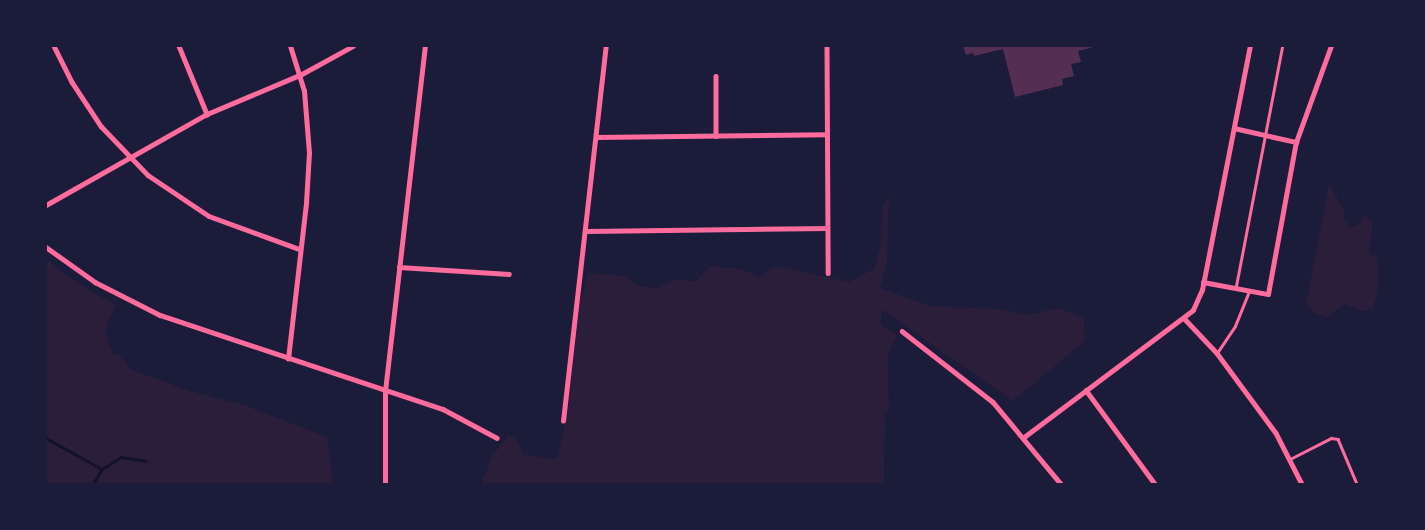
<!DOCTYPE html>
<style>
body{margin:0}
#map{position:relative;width:1425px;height:530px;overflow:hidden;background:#1b1b3a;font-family:"DejaVu Sans",sans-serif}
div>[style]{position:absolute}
.green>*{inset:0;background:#2a1e3b}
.stream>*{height:2.5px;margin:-1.25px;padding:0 1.25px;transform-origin:1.25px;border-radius:1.25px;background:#12122b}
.building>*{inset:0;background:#542f53}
.service>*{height:2.5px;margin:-1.25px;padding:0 1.25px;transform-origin:1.25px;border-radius:1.25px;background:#ff6b9d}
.minor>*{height:4.5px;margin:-2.25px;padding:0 2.25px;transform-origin:2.25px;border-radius:2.25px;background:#ff6b9d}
span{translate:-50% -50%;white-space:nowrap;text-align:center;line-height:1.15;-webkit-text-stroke:7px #1b1b3a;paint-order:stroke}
.frame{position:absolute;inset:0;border:47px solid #1b1b3a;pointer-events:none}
</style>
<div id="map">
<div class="green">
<i style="clip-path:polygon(1329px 184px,1345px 211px,1344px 220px,1351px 227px,1357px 226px,1364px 216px,1373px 221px,1369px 252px,1379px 259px,1380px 280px,1373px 309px,1362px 311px,1344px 304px,1328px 317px,1314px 313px,1306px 304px)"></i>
<i style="clip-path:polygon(889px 195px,887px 263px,880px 288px,930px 306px,999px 309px,1027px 315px,1058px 308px,1084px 318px,1085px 341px,1013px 401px,881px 309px,881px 324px,897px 335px,888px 355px,889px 411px,885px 412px,884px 484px,481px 484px,493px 455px,508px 436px,516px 438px,523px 454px,548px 459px,558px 458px,569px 403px,580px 303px,588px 273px,625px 276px,639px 286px,657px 288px,676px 279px,695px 282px,710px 266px,740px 269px,761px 277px,771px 268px,782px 267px,849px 282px,874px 269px,880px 250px,883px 207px)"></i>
<i style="clip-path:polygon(46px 259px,82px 286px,116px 305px,107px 324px,106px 335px,113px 354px,118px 354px,132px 370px,193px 392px,244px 405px,327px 437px,333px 484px,46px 484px)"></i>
</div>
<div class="stream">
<i style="left:46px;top:438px;width:64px;rotate:29deg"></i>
<i style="left:93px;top:484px;width:17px;rotate:-59deg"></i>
<i style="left:102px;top:469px;width:22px;rotate:-32deg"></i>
<i style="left:121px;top:457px;width:25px;rotate:9deg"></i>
</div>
<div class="building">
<i style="clip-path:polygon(963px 46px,1097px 46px,1078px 51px,1081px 62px,1071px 64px,1074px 76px,1062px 79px,1063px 85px,1015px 97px,1003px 49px,974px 56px,973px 53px,966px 55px)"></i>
</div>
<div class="service">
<i style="left:1236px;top:286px;width:244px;rotate:-79.1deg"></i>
<i style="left:1217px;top:353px;width:32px;rotate:-56deg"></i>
<i style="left:1235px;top:326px;width:38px;rotate:-68deg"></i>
<i style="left:1290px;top:459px;width:46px;rotate:-27.1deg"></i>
<i style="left:1331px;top:438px;width:7px;rotate:8deg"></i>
<i style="left:1338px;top:439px;width:49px;rotate:67.1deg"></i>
</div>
<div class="minor">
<i style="left:54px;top:46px;width:40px;rotate:63.4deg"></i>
<i style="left:72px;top:82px;width:53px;rotate:56.6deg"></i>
<i style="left:101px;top:126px;width:68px;rotate:46.2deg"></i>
<i style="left:148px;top:175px;width:73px;rotate:33.9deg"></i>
<i style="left:209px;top:216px;width:96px;rotate:20.1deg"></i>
<i style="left:179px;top:46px;width:74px;rotate:67.6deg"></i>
<i style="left:827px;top:46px;width:227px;rotate:89.7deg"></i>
<i style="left:716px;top:76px;width:60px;rotate:90deg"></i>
<i style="left:1234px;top:128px;width:64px;rotate:12.7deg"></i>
<i style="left:596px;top:137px;width:231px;rotate:-0.7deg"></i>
<i style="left:46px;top:205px;width:185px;rotate:-29.5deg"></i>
<i style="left:207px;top:114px;width:101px;rotate:-22.8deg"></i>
<i style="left:300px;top:75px;width:60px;rotate:-28.7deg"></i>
<i style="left:586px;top:231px;width:241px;rotate:-0.7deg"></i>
<i style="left:46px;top:247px;width:60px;rotate:35.5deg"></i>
<i style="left:95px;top:282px;width:73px;rotate:26.9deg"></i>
<i style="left:160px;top:315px;width:298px;rotate:18.4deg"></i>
<i style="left:443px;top:409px;width:61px;rotate:28.2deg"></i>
<i style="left:399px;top:267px;width:110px;rotate:3.6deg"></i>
<i style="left:1203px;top:282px;width:66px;rotate:10.5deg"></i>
<i style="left:1268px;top:294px;width:155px;rotate:-79.6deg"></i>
<i style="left:1296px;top:142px;width:102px;rotate:-70deg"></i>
<i style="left:1184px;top:318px;width:48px;rotate:46.7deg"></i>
<i style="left:1217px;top:353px;width:99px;rotate:53.6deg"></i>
<i style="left:1276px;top:433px;width:57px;rotate:63deg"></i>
<i style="left:902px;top:331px;width:115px;rotate:38deg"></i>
<i style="left:993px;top:402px;width:107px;rotate:50.3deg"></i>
<i style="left:288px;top:359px;width:157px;rotate:-83.4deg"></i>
<i style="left:306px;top:203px;width:50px;rotate:-86.6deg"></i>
<i style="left:309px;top:153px;width:62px;rotate:-94.6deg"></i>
<i style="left:304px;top:91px;width:47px;rotate:-107.3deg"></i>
<i style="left:1086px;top:390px;width:117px;rotate:53.7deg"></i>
<i style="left:563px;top:421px;width:377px;rotate:-83.5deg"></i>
<i style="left:1024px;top:437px;width:211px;rotate:-36.9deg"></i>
<i style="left:1193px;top:310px;width:22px;rotate:-66deg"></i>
<i style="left:1202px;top:290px;width:249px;rotate:-78.9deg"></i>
<i style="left:385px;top:484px;width:93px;rotate:-90deg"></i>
<i style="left:385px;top:391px;width:347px;rotate:-83.4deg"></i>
</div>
<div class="frame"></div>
</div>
